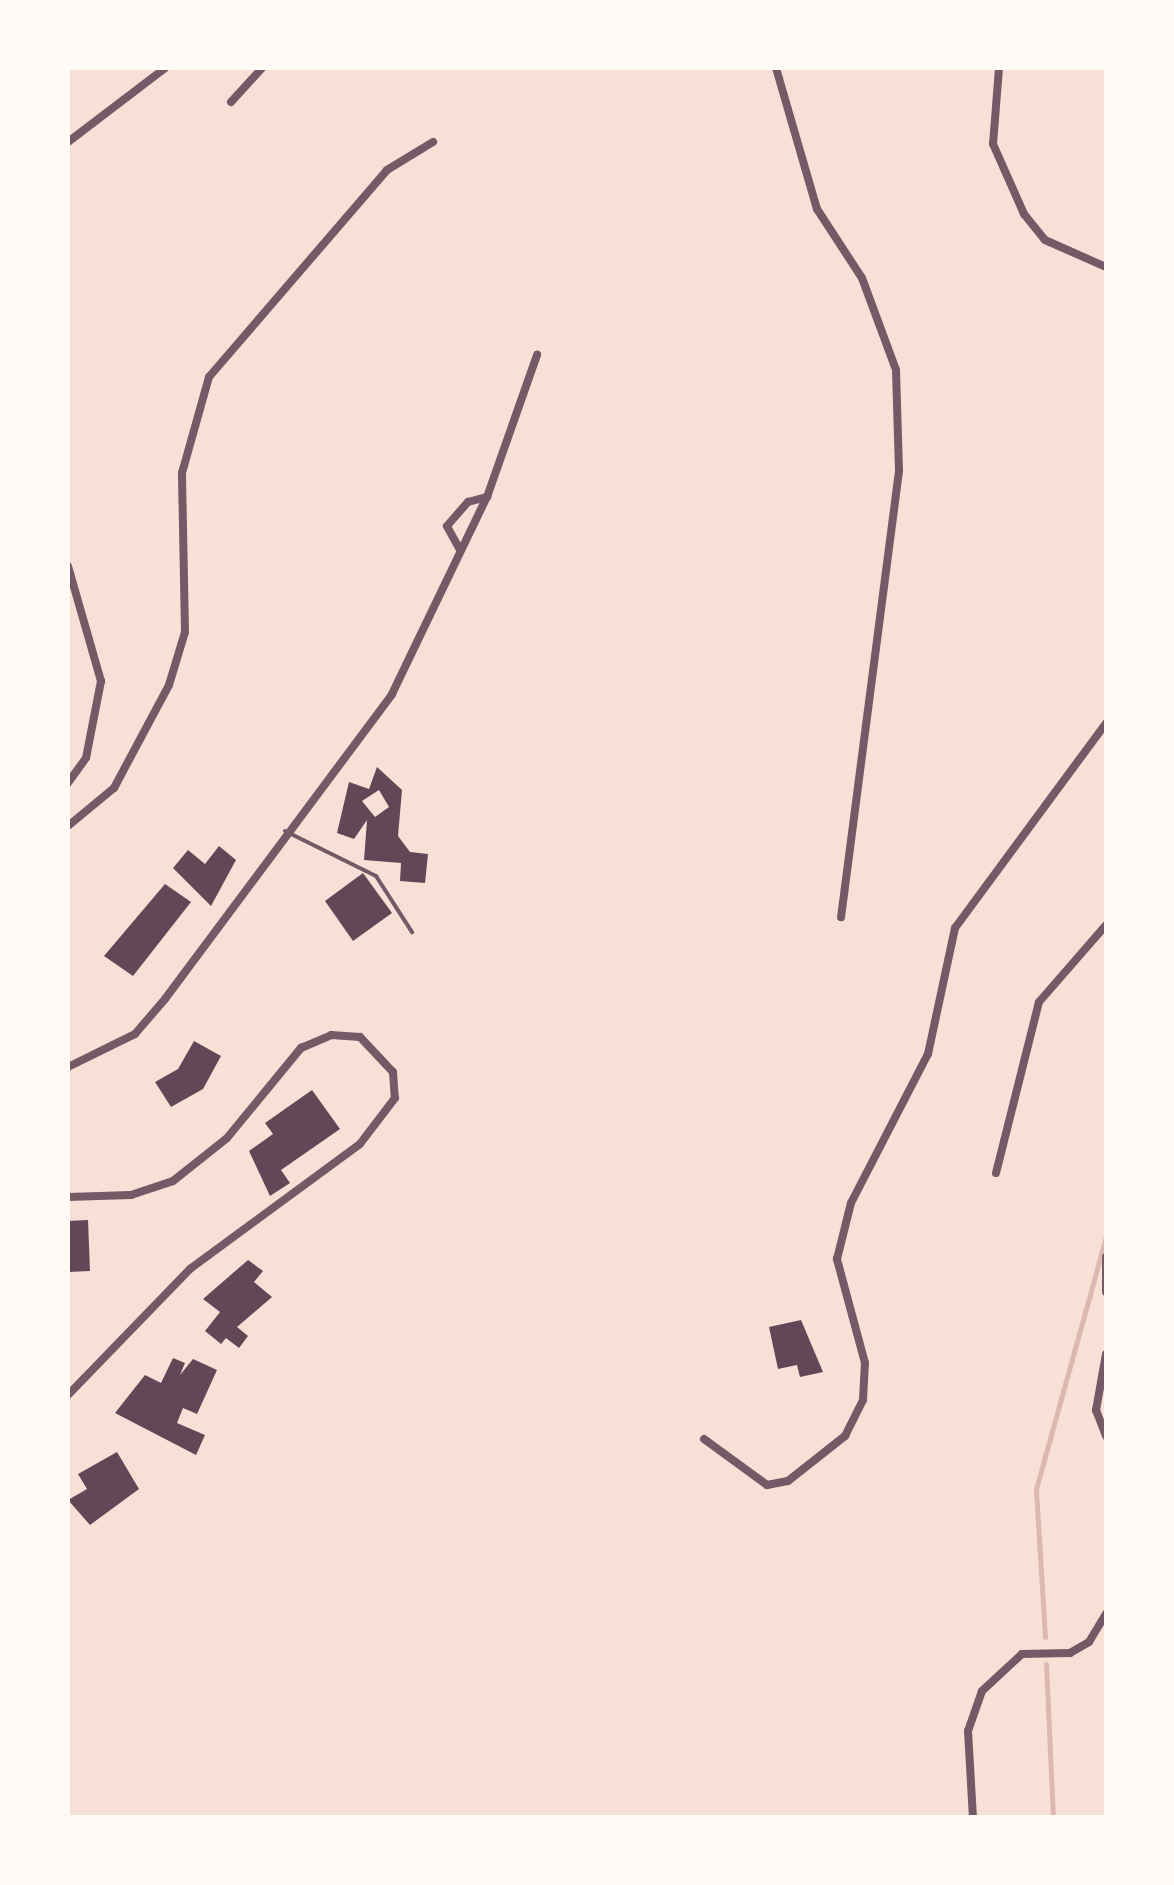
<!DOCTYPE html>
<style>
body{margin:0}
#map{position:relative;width:1174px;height:1885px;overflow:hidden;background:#f7e1d7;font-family:Literata,serif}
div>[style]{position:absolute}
.stream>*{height:5px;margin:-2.5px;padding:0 2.5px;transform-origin:2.5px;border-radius:2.5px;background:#dcb8b0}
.building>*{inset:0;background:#644757}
.service>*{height:4px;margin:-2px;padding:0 2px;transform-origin:2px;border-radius:2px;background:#755966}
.minor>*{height:8px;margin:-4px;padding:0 4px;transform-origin:4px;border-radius:4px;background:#755966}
span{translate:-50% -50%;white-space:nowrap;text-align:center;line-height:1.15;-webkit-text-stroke:10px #fffaf5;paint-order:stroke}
.frame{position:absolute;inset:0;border:70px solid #fffaf5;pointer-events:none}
</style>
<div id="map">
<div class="stream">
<i style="left:1045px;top:1637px;width:148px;rotate:-93.5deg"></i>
<i style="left:1036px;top:1489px;width:262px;rotate:-74.5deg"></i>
<i style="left:1046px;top:1664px;width:154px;rotate:87.4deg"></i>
</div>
<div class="building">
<i style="clip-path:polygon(evenodd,377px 767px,402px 790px,398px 836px,410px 852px,428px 854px,425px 883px,400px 881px,401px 863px,364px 860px,367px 820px,354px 839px,337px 833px,349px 782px,369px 789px,377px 767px,379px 790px,389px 807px,375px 817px,362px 801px,379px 790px)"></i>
<i style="clip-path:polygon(219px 846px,236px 860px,211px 906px,173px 868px,188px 850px,205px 864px)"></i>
<i style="clip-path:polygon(363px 873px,392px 913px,353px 941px,325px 901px)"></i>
<i style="clip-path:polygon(165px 884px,191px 902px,133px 976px,104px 956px)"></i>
<i style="clip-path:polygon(194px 1041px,221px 1056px,203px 1089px,171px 1107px,155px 1082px,178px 1069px)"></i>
<i style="clip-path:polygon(312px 1090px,340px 1129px,281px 1170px,290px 1183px,270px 1196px,249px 1151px,273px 1134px,265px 1123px)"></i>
<i style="clip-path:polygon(88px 1220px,90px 1271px,68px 1272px,68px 1221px)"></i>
<i style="clip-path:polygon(248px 1260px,263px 1271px,254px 1282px,272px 1297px,237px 1327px,248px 1336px,239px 1348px,226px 1338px,221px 1344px,205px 1331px,220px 1312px,203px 1299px)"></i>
<i style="clip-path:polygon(801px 1320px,823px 1372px,800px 1377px,797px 1365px,778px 1369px,769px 1327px)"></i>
<i style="clip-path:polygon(173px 1358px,185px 1363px,180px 1375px,193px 1359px,217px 1370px,197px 1414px,183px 1408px,177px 1423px,205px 1435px,196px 1455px,115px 1413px,145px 1375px,161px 1383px)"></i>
<i style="clip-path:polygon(117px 1452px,139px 1489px,90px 1525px,68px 1500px,87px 1489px,78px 1474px)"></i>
</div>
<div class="service">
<i style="left:285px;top:831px;width:102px;rotate:26.3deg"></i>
<i style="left:376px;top:876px;width:67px;rotate:57.3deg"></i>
</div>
<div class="minor">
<i style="left:776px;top:68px;width:147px;rotate:73.8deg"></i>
<i style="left:817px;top:209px;width:82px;rotate:56.9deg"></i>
<i style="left:862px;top:278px;width:98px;rotate:69.7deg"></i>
<i style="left:896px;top:370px;width:101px;rotate:88.3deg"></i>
<i style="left:899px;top:471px;width:450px;rotate:97.4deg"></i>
<i style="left:999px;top:68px;width:76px;rotate:94.5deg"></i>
<i style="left:993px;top:144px;width:77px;rotate:66.1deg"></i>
<i style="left:1024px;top:214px;width:33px;rotate:51deg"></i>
<i style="left:1045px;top:240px;width:67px;rotate:23.9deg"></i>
<i style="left:231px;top:102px;width:46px;rotate:-47.6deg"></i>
<i style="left:68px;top:142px;width:122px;rotate:-37.3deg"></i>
<i style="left:459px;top:548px;width:25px;rotate:-119deg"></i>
<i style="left:447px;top:526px;width:32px;rotate:-49deg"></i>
<i style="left:468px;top:502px;width:20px;rotate:-15deg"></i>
<i style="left:68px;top:566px;width:120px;rotate:74deg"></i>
<i style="left:101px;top:681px;width:78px;rotate:101deg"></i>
<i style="left:86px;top:758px;width:31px;rotate:126deg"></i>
<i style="left:68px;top:826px;width:60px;rotate:-39.6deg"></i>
<i style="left:114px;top:788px;width:117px;rotate:-61.9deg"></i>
<i style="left:169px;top:685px;width:55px;rotate:-73.2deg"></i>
<i style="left:185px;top:632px;width:159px;rotate:-91.1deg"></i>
<i style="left:182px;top:473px;width:100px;rotate:-74.3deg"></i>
<i style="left:209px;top:377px;width:273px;rotate:-49.3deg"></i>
<i style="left:387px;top:170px;width:54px;rotate:-31.3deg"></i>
<i style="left:68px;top:1067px;width:75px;rotate:-26.2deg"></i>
<i style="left:135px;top:1034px;width:46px;rotate:-49.4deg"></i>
<i style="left:165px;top:999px;width:380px;rotate:-53.3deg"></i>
<i style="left:392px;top:694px;width:219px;rotate:-64.3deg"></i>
<i style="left:487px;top:497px;width:151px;rotate:-70.6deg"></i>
<i style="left:996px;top:1173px;width:176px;rotate:-75.9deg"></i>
<i style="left:1039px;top:1002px;width:102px;rotate:-49deg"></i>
<i style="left:68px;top:1197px;width:63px;rotate:-1.8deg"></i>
<i style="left:131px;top:1195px;width:44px;rotate:-18.4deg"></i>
<i style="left:173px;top:1181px;width:69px;rotate:-38.5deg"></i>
<i style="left:227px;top:1138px;width:117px;rotate:-50.6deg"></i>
<i style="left:301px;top:1048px;width:33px;rotate:-23deg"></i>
<i style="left:331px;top:1035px;width:29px;rotate:4deg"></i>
<i style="left:360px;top:1037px;width:48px;rotate:46.7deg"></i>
<i style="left:393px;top:1072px;width:26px;rotate:86deg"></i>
<i style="left:395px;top:1098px;width:58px;rotate:127.3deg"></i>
<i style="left:360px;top:1144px;width:211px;rotate:143.7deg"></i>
<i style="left:190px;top:1269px;width:175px;rotate:134.1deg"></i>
<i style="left:1106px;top:1257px;width:35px;rotate:90deg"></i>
<i style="left:1106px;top:1354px;width:57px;rotate:100.1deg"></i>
<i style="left:1096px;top:1410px;width:28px;rotate:69deg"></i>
<i style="left:704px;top:1439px;width:78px;rotate:36.1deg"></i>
<i style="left:767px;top:1485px;width:21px;rotate:-11deg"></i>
<i style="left:788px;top:1481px;width:73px;rotate:-38.3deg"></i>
<i style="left:845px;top:1436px;width:40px;rotate:-63.4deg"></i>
<i style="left:863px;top:1400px;width:37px;rotate:-87deg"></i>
<i style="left:865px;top:1363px;width:108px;rotate:-105.1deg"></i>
<i style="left:837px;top:1259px;width:58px;rotate:-76deg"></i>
<i style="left:851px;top:1203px;width:168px;rotate:-62.7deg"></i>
<i style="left:928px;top:1054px;width:129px;rotate:-77.9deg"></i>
<i style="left:955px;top:928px;width:255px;rotate:-53.6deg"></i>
<i style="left:973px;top:1818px;width:87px;rotate:-93.3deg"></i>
<i style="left:968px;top:1731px;width:42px;rotate:-70.7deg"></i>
<i style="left:982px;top:1691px;width:54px;rotate:-42.8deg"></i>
<i style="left:1022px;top:1654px;width:48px;rotate:-1.2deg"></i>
<i style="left:1070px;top:1653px;width:22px;rotate:-30deg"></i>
<i style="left:1089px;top:1642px;width:33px;rotate:-59deg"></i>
</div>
<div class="frame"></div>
</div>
